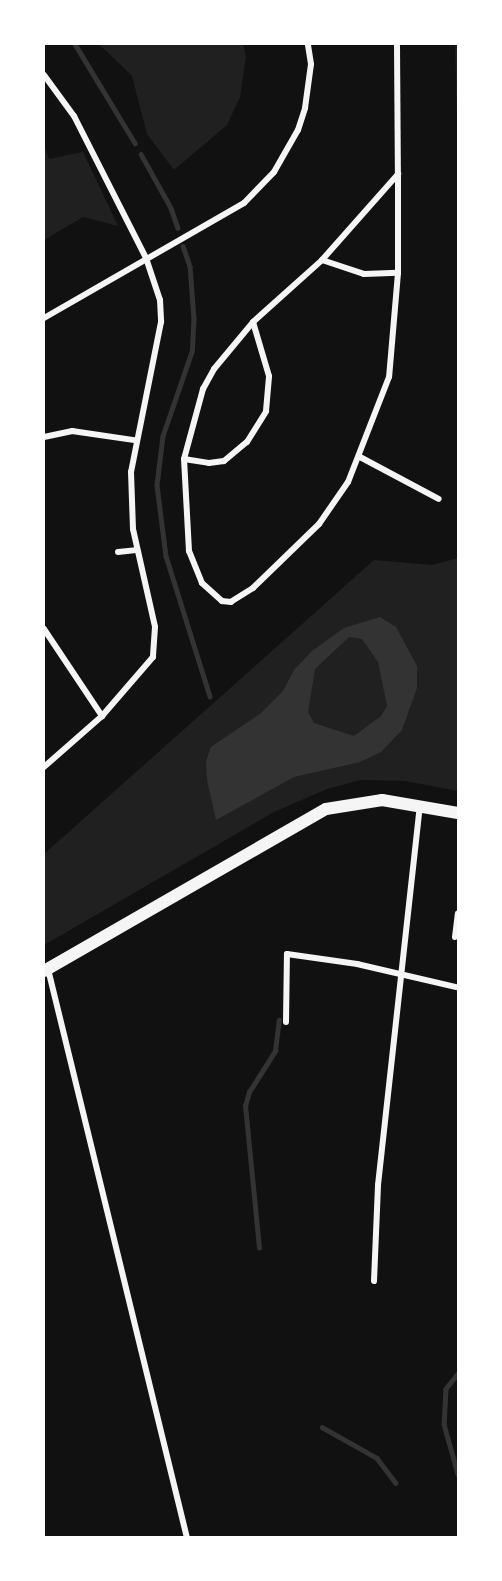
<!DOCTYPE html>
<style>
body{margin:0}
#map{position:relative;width:502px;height:1581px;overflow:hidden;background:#111;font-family:Mulish,sans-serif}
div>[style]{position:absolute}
.green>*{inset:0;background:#202020}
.water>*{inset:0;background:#333}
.stream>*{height:4.5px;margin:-2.25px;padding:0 2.25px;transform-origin:2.25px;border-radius:2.25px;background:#333}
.minor>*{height:6px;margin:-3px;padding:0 3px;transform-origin:3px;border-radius:3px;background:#f5f5f5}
.secondary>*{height:12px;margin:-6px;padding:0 6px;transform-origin:6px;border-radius:6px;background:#f5f5f5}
span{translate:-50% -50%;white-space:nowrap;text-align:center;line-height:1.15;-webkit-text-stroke:4.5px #fff;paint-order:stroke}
.frame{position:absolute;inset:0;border:45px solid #fff;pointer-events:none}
</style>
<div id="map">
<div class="green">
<i style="clip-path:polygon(99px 44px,243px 44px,246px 57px,240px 97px,227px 125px,174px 170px,147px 134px,132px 76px)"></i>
<i style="clip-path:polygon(455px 44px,458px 44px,458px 157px)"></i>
<i style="clip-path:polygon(44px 145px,49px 159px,83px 152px,118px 226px,83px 217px,44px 240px)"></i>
<i style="clip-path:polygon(458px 558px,458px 791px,405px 781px,361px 780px,327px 789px,274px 812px,44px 945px,44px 854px,374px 560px,432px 565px)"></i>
</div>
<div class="water">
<i style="clip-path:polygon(evenodd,380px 617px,396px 627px,417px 666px,417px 688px,402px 730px,381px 752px,360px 762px,294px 777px,216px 820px,207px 780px,206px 761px,211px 747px,261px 713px,283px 691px,294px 670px,312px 651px,344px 628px,380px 617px,349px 637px,362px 639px,378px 662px,387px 706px,381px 716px,354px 736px,314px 723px,308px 712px,315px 669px,349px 637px)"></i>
</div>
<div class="stream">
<i style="left:75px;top:44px;width:116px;rotate:58.8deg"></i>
<i style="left:141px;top:154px;width:62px;rotate:60.9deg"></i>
<i style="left:171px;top:208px;width:21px;rotate:71deg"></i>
<i style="left:183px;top:246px;width:21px;rotate:71deg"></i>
<i style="left:190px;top:266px;width:53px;rotate:85.7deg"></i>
<i style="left:194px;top:319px;width:33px;rotate:93deg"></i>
<i style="left:192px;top:352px;width:89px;rotate:109deg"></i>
<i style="left:163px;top:436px;width:49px;rotate:97deg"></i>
<i style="left:157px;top:485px;width:72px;rotate:82.8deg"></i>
<i style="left:166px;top:556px;width:147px;rotate:72.6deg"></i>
<i style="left:259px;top:1248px;width:143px;rotate:-95.6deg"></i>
<i style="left:245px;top:1106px;width:15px;rotate:-74deg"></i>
<i style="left:249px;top:1092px;width:49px;rotate:-57.6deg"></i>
<i style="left:275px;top:1051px;width:31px;rotate:-83deg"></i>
<i style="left:458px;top:1374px;width:19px;rotate:129deg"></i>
<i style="left:446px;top:1389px;width:35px;rotate:93deg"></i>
<i style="left:444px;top:1424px;width:52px;rotate:74.4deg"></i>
<i style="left:322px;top:1427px;width:63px;rotate:29.4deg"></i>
<i style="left:377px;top:1458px;width:31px;rotate:53deg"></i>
</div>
<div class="minor">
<i style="left:397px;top:44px;width:130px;rotate:89.6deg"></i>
<i style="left:398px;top:174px;width:99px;rotate:90deg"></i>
<i style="left:398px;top:273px;width:104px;rotate:94.9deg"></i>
<i style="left:389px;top:377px;width:113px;rotate:111.3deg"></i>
<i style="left:348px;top:482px;width:51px;rotate:124.6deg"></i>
<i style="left:319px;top:524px;width:92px;rotate:135.9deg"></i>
<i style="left:253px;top:588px;width:26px;rotate:148deg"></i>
<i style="left:231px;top:602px;width:9px;rotate:-174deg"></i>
<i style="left:222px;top:601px;width:27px;rotate:-138deg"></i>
<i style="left:202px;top:583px;width:35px;rotate:-112deg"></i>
<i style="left:189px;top:551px;width:92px;rotate:-93.1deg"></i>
<i style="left:184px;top:459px;width:73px;rotate:-74.8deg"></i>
<i style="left:203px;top:389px;width:23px;rotate:-61deg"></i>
<i style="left:214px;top:369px;width:61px;rotate:-50.3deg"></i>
<i style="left:253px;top:322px;width:93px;rotate:-41.9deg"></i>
<i style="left:322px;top:260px;width:115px;rotate:-48.5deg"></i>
<i style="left:44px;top:75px;width:51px;rotate:53.8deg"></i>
<i style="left:74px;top:116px;width:159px;rotate:63.1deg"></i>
<i style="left:146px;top:258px;width:44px;rotate:71.6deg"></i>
<i style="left:160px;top:300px;width:22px;rotate:87deg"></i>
<i style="left:161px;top:322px;width:153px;rotate:101.3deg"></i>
<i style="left:131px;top:472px;width:57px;rotate:88deg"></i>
<i style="left:133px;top:529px;width:100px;rotate:77.3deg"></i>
<i style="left:155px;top:627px;width:30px;rotate:94deg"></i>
<i style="left:153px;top:657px;width:78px;rotate:130.8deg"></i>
<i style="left:102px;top:716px;width:77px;rotate:138.7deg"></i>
<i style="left:322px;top:260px;width:44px;rotate:18.4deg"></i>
<i style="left:364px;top:274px;width:34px;rotate:-2deg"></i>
<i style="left:44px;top:318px;width:231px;rotate:-29.9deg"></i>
<i style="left:244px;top:203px;width:43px;rotate:-45.9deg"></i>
<i style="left:274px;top:172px;width:48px;rotate:-60.3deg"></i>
<i style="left:298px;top:130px;width:23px;rotate:-72deg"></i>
<i style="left:305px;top:108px;width:44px;rotate:-82.2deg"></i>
<i style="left:311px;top:64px;width:20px;rotate:-99deg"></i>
<i style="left:44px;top:437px;width:29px;rotate:-12deg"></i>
<i style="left:72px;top:431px;width:63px;rotate:8.3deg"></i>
<i style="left:360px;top:457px;width:89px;rotate:28deg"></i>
<i style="left:184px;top:459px;width:25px;rotate:9deg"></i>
<i style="left:209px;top:463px;width:15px;rotate:-8deg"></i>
<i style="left:224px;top:461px;width:30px;rotate:-40deg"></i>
<i style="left:247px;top:442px;width:36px;rotate:-58deg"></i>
<i style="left:266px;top:411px;width:35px;rotate:-85deg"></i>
<i style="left:269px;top:376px;width:56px;rotate:-106.5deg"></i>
<i style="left:118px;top:552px;width:18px;rotate:-6deg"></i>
<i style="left:44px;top:629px;width:105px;rotate:56.3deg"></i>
<i style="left:455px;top:937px;width:24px;rotate:-83deg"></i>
<i style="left:48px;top:969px;width:586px;rotate:76.27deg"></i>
<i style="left:286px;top:1022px;width:68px;rotate:-89.2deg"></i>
<i style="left:287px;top:954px;width:71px;rotate:8.1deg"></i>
<i style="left:357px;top:964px;width:102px;rotate:13.1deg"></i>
<i style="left:374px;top:1281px;width:96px;rotate:-87.6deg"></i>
<i style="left:378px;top:1185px;width:381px;rotate:-83.7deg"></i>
</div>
<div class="secondary">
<i style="left:44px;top:971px;width:325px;rotate:-29.9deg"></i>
<i style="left:326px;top:809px;width:57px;rotate:-9.1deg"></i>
<i style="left:382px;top:800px;width:77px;rotate:9.7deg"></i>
</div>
<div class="frame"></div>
</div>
